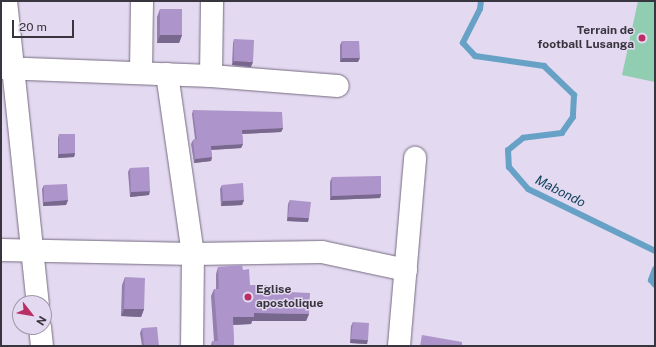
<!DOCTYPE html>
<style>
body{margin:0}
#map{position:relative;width:656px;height:347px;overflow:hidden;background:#e3d9f0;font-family:"Public Sans",sans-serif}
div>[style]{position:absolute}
.green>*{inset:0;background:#91cdb1}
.stream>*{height:6px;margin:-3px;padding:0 3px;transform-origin:3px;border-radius:3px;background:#67a2c6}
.roads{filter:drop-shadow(0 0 1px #756c80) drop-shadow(0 0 1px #756c80)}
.minor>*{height:22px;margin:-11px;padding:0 11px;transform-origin:11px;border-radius:11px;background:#fff}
.wall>*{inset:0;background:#957fae}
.shaded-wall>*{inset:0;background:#79688d}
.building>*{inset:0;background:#ad94ca}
.dots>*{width:11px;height:11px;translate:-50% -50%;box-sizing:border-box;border:2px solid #e3d9f0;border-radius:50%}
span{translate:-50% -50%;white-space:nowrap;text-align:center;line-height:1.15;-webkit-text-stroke:3px #e3d9f0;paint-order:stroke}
.poi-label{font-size:12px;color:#39353e;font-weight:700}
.right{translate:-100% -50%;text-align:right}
.left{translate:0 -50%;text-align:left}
.water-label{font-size:13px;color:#15455f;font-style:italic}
.frame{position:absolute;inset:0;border:2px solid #39353e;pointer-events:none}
.north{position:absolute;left:12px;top:295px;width:40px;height:40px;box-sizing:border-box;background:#e3d9f0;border:1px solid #9f97a9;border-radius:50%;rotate:121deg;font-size:11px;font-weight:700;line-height:16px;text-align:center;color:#39353e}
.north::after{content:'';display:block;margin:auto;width:14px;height:18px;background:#ba2e66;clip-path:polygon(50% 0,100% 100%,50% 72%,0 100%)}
.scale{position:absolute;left:12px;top:20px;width:62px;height:18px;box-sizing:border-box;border:2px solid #39353e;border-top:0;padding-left:5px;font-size:12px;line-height:14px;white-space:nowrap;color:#39353e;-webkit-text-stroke:3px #e3d9f0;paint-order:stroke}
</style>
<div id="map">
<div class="green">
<i style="clip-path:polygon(638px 1px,655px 1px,655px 82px,622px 75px)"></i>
</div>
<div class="stream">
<i style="left:481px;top:1px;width:8px;rotate:97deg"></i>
<i style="left:480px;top:9px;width:38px;rotate:117deg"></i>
<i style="left:463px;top:43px;width:18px;rotate:47deg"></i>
<i style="left:475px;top:56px;width:70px;rotate:8.2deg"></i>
<i style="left:544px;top:66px;width:42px;rotate:44deg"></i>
<i style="left:574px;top:95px;width:22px;rotate:93deg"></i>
<i style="left:573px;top:117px;width:19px;rotate:125deg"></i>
<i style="left:562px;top:133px;width:39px;rotate:173deg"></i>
<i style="left:523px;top:138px;width:19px;rotate:141deg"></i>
<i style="left:508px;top:150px;width:17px;rotate:87deg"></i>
<i style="left:509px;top:167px;width:29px;rotate:49deg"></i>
<i style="left:528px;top:189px;width:141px;rotate:26deg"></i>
<i style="left:655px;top:269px;width:12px;rotate:110deg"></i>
<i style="left:651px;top:280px;width:6px;rotate:51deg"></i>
</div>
<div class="roads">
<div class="minor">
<i style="left:6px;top:1px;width:304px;rotate:84deg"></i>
<i style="left:1px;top:68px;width:210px;rotate:2.2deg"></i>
<i style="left:211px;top:76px;width:127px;rotate:4.5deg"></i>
<i style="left:141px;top:73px;width:72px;rotate:-89.2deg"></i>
<i style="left:167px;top:74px;width:182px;rotate:81.8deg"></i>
<i style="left:193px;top:254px;width:92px;rotate:90.6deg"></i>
<i style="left:211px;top:76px;width:75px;rotate:-89.2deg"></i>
<i style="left:1px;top:250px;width:192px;rotate:1.2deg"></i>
<i style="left:193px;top:254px;width:129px;rotate:-0.9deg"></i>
<i style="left:322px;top:252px;width:86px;rotate:12.1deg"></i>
<i style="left:40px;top:327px;width:19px;rotate:84deg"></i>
<i style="left:399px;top:346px;width:189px;rotate:-85.1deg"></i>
</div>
</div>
<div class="wall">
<i style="clip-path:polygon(160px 9px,182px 35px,179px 43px,157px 43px,157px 17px)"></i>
<i style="clip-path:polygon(234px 39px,251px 67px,232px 65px,233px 43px)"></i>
<i style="clip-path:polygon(342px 41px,358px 62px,340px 62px,340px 45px)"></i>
<i style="clip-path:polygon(193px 110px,283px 128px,281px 132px,242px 134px,243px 144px,241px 148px,211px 150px,212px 157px,211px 161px,194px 163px,191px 144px,193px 140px,195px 139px,192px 114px)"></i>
<i style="clip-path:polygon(59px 134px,75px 153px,74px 157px,58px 158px,58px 138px)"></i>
<i style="clip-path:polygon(130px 168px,149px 195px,130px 197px,128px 172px)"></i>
<i style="clip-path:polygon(332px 177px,381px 194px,380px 198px,330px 200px,330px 182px)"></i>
<i style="clip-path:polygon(44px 185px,68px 200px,66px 205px,43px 206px,42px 189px)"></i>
<i style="clip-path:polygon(222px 185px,244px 200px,242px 205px,221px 206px,220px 189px)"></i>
<i style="clip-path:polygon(290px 200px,308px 222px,287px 221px,288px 204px)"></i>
<i style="clip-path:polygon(218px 267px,243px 270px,250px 285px,267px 291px,309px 314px,306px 321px,252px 321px,251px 324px,233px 325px,234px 346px,211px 346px,212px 341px,214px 341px,211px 296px,214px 289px,216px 289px,216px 274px)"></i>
<i style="clip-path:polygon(125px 277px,144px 309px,141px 317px,121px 316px,122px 285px)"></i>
<i style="clip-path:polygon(353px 322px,367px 344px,350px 343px,351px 326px)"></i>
<i style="clip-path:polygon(142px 328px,159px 346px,142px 346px,140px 333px)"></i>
</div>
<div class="shaded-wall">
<i style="clip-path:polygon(160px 35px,182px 35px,179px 43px,157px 43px)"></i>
<i style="clip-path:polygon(342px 58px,360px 58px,358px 62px,340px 62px)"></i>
<i style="clip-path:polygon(234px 61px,253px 62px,251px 67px,232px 65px)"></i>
<i style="clip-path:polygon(283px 128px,281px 132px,240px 134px,242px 130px)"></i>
<i style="clip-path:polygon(243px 144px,241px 148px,209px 150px,211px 146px)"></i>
<i style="clip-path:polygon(75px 153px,74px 157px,58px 158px,59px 154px)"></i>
<i style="clip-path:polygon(212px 157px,211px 161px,194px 163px,195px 159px)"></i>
<i style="clip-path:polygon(150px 191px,149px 195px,130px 197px,131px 192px)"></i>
<i style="clip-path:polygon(381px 194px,380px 198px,330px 200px,332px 196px)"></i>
<i style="clip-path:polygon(68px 200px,66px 205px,43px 206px,44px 202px)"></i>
<i style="clip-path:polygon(244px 200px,242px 205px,221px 206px,223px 201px)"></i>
<i style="clip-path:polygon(288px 217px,309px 218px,308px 222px,287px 221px)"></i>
<i style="clip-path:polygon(124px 309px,144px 309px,141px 317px,121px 316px)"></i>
<i style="clip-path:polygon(254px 313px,309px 314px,306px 321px,252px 321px,251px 324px,230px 325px,233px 317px)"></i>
<i style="clip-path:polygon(351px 339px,368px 340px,367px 344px,350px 343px)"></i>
</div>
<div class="building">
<i style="clip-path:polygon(160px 9px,182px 9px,182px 35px,160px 35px)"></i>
<i style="clip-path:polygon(234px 39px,254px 40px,253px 62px,234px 61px)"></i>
<i style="clip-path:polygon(342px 41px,359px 41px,360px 58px,342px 58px)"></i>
<i style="clip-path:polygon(193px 110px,282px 112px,283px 128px,242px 130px,243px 144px,211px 146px,212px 157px,195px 159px,193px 140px,197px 139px)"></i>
<i style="clip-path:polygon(59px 134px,75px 134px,75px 153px,59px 154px)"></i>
<i style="clip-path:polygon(149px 167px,150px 191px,131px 192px,130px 168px)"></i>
<i style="clip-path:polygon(381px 176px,381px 194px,332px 196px,332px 177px)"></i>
<i style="clip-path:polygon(243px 183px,244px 200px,223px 201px,222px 185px)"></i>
<i style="clip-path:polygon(67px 184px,68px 200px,44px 202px,44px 185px)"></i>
<i style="clip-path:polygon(290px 200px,311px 202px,309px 218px,288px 217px)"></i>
<i style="clip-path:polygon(242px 265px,243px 270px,249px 269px,250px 285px,267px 285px,267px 291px,310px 293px,309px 314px,254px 313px,254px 317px,233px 317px,234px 346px,213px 346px,212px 341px,218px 341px,214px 289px,219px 289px,218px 267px)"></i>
<i style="clip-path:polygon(125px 277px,145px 278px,144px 309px,124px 309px)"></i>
<i style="clip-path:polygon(353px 322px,369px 323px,368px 340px,351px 339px)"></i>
<i style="clip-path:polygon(157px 327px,159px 346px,144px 346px,142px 328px)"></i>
<i style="clip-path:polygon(422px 335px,462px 342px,462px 346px,420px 346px)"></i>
</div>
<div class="dots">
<i style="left:642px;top:38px;background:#ba2e66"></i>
<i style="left:248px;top:297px;background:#ba2e66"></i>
</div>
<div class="poi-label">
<span class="right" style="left:634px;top:38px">Terrain de<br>football Lusanga</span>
<span class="left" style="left:256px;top:297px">Eglise<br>apostolique</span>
</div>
<div class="water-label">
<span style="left:560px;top:192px;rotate:27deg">Mabondo</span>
</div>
<div class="frame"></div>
<div class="north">N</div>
<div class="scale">20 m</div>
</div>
